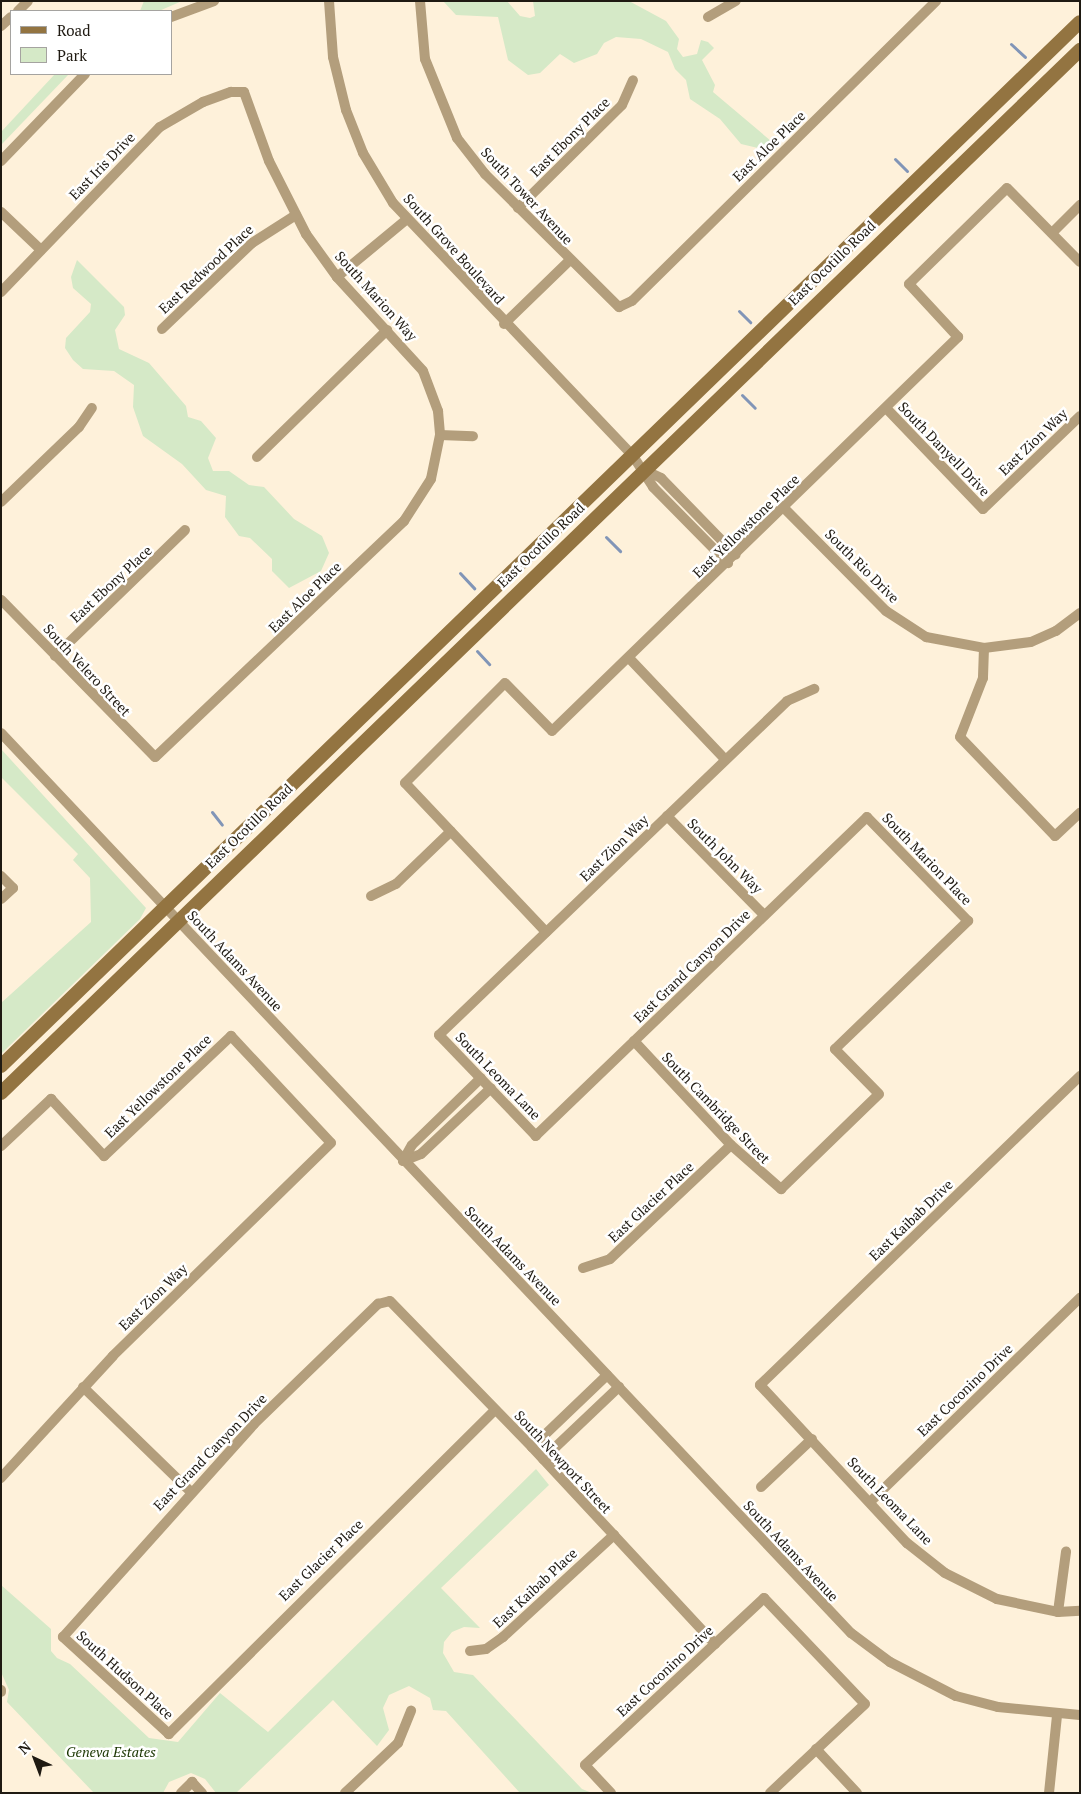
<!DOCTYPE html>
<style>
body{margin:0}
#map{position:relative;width:1081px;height:1794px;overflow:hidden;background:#fef1da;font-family:"PT Serif",serif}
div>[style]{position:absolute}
.green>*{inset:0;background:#d5e9c7}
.stream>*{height:3px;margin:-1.5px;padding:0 1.5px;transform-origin:1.5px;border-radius:1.5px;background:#8195b7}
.minor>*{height:10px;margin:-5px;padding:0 5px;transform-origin:5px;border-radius:5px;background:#b39e7c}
.secondary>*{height:14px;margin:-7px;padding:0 7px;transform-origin:7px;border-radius:7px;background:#937441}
span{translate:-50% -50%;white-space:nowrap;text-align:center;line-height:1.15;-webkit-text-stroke:5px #fff;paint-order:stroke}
.street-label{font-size:14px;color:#1f1a12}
.park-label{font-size:14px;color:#1a3500;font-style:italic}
.frame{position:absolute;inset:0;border:2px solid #1f1a12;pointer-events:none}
.legend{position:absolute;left:10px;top:10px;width:162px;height:65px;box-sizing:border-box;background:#fff;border:1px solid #a5a3a0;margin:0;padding:6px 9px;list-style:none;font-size:15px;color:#1f1a12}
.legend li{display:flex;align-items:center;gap:10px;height:25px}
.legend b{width:25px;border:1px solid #a5a3a0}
.north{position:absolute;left:10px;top:1734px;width:50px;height:50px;-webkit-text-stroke:4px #fff;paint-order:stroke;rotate:317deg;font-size:14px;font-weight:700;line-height:20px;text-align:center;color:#1f1a12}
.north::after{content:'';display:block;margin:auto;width:18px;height:22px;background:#1f1a12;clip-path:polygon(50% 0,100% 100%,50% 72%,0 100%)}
</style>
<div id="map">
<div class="green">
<i style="clip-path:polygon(144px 1px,182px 1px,159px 11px,140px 11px)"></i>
<i style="clip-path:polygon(443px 1px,507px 1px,520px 16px,530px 18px,535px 16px,533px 1px,629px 1px,666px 21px,679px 39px,677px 49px,683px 57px,697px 54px,701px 40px,708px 42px,714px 48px,702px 60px,715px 85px,713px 92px,771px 141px,758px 148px,741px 144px,720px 119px,690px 99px,686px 80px,675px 69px,668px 52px,641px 39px,616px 37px,604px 43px,597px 54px,574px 63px,560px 54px,540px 73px,528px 75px,508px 60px,498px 17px,456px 15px)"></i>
<i style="clip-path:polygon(55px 74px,69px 74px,1px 145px,1px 132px)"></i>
<i style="clip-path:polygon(77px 260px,124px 307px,125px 315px,115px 330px,119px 349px,149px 363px,186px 406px,188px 417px,201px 421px,216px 438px,208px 458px,213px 471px,229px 471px,249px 485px,264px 487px,294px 519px,322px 536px,329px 553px,321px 571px,289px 588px,272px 571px,272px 559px,250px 538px,239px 536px,225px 517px,226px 496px,206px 490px,182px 464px,143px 436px,133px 407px,134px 385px,114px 371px,83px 369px,73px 360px,65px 348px,66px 338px,90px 312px,91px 304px,73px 288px,71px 277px)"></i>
<i style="clip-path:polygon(1px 749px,146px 908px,140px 919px,1px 1054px,1px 1003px,91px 922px,90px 878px,73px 860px,78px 854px,1px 777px)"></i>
<i style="clip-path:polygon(536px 1469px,549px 1485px,441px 1588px,480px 1628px,464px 1627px,452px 1632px,444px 1642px,443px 1653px,454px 1672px,473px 1675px,582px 1789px,592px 1793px,520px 1793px,446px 1711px,433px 1710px,430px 1698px,409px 1686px,389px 1695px,383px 1708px,389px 1730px,377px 1746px,333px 1700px,236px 1793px,216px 1793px,205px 1779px,191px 1773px,169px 1782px,163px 1793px,94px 1793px,7px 1702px,9px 1690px,1px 1672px,1px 1585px,51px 1629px,51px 1651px,57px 1658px,70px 1664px,149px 1738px,178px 1742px,220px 1693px,268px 1732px)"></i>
</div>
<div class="stream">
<i style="left:1011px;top:44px;width:19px;rotate:43deg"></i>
<i style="left:895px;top:159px;width:17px;rotate:45deg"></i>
<i style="left:739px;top:311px;width:16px;rotate:45deg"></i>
<i style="left:742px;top:395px;width:18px;rotate:45deg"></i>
<i style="left:606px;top:537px;width:20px;rotate:45deg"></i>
<i style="left:460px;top:573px;width:21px;rotate:47deg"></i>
<i style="left:477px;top:651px;width:18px;rotate:47deg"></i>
<i style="left:212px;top:812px;width:16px;rotate:52deg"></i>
</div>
<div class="minor">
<i style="left:329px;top:1px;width:56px;rotate:85.9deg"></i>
<i style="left:333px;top:57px;width:55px;rotate:76.2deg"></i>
<i style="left:346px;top:110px;width:46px;rotate:68.4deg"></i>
<i style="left:363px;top:153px;width:58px;rotate:59deg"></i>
<i style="left:393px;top:203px;width:349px;rotate:46.5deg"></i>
<i style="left:633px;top:456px;width:37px;rotate:57deg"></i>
<i style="left:653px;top:487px;width:107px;rotate:45.4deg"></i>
<i style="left:420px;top:1px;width:58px;rotate:85.1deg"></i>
<i style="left:425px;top:59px;width:85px;rotate:67.9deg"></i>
<i style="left:457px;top:138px;width:46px;rotate:52.1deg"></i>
<i style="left:485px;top:174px;width:189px;rotate:44.8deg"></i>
<i style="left:619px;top:307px;width:14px;rotate:-25deg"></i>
<i style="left:632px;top:301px;width:427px;rotate:-44.6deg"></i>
<i style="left:18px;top:11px;width:14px;rotate:-45deg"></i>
<i style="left:171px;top:17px;width:46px;rotate:-20.4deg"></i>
<i style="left:708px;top:17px;width:32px;rotate:-30deg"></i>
<i style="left:1px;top:26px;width:13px;rotate:-42deg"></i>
<i style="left:1px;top:161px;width:121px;rotate:-46deg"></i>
<i style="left:518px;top:208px;width:146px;rotate:-44.7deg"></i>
<i style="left:622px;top:105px;width:27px;rotate:-66deg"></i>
<i style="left:1px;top:212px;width:55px;rotate:43.5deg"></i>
<i style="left:1052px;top:233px;width:40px;rotate:-45deg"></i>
<i style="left:337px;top:277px;width:89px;rotate:-39.6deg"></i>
<i style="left:1px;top:292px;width:229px;rotate:-46.1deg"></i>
<i style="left:160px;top:127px;width:50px;rotate:-30.2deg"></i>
<i style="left:203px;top:102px;width:30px;rotate:-20deg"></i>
<i style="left:231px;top:92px;width:13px"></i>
<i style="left:244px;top:92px;width:73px;rotate:70.1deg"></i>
<i style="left:269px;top:161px;width:82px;rotate:63.1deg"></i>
<i style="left:306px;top:234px;width:53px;rotate:54.2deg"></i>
<i style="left:337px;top:277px;width:127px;rotate:47.5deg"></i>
<i style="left:423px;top:371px;width:43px;rotate:69.4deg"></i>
<i style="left:438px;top:411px;width:24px;rotate:85deg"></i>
<i style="left:440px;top:435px;width:45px;rotate:101.6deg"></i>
<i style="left:431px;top:479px;width:50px;rotate:122.7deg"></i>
<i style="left:404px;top:521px;width:343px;rotate:136.5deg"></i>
<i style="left:155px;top:757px;width:220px;rotate:-134.4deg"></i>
<i style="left:504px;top:324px;width:91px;rotate:-44.1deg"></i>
<i style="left:162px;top:329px;width:124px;rotate:-43.7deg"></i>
<i style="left:252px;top:243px;width:52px;rotate:-32.5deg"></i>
<i style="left:886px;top:408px;width:140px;rotate:46.2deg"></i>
<i style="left:983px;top:509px;width:134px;rotate:-43.8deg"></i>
<i style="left:440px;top:435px;width:33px;rotate:2deg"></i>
<i style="left:257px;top:457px;width:182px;rotate:-44.3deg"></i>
<i style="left:644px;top:470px;width:19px;rotate:25deg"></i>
<i style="left:661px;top:478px;width:107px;rotate:45.8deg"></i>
<i style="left:1px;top:502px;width:108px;rotate:-43.9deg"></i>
<i style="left:79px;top:427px;width:23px;rotate:-56deg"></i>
<i style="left:784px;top:508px;width:145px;rotate:45.3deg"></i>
<i style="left:886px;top:611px;width:48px;rotate:33deg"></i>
<i style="left:926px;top:637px;width:59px;rotate:10.7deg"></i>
<i style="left:984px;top:648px;width:47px;rotate:-7.3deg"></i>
<i style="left:1031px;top:642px;width:27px;rotate:-24deg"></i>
<i style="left:1056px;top:631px;width:30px;rotate:-37deg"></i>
<i style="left:984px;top:648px;width:30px;rotate:92deg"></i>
<i style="left:983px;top:678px;width:63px;rotate:111.3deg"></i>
<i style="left:960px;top:737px;width:137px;rotate:46.2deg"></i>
<i style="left:1055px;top:836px;width:34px;rotate:-43deg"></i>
<i style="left:55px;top:656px;width:181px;rotate:-44.1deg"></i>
<i style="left:629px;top:658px;width:139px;rotate:46.5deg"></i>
<i style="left:1px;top:733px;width:1238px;rotate:46.64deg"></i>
<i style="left:851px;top:1633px;width:49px;rotate:36.6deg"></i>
<i style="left:890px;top:1662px;width:74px;rotate:27.3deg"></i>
<i style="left:956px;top:1696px;width:43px;rotate:14.7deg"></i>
<i style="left:998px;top:1707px;width:82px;rotate:5.6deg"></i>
<i style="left:667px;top:816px;width:139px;rotate:45.6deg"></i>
<i style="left:1px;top:876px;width:17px;rotate:45deg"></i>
<i style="left:13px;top:888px;width:16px;rotate:137deg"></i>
<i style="left:371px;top:896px;width:28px;rotate:-26deg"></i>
<i style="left:396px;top:884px;width:76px;rotate:-43.9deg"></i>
<i style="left:546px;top:932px;width:205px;rotate:-133.4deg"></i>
<i style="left:405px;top:783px;width:141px;rotate:-45deg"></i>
<i style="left:505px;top:683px;width:67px;rotate:45.6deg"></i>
<i style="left:552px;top:731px;width:566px;rotate:-44.14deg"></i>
<i style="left:958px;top:337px;width:72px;rotate:-132.8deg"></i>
<i style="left:909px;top:284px;width:137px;rotate:-44.4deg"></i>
<i style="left:1007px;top:188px;width:104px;rotate:45.4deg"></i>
<i style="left:634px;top:1041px;width:142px;rotate:47deg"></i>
<i style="left:731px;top:1145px;width:67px;rotate:41.3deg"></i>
<i style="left:781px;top:1189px;width:136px;rotate:-44.1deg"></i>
<i style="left:879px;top:1094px;width:63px;rotate:-134.4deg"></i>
<i style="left:835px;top:1049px;width:185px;rotate:-43.9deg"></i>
<i style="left:968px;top:921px;width:145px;rotate:-134.2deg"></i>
<i style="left:867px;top:817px;width:460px;rotate:136.1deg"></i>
<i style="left:536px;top:1136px;width:140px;rotate:-133.8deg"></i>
<i style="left:439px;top:1035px;width:482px;rotate:-43.8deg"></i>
<i style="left:787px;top:701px;width:30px;rotate:-24deg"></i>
<i style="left:1080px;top:1076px;width:445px;rotate:136deg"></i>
<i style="left:760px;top:1385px;width:216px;rotate:47.1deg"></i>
<i style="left:907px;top:1543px;width:48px;rotate:38.3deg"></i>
<i style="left:945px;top:1573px;width:58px;rotate:26.6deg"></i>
<i style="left:997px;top:1599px;width:62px;rotate:12deg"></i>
<i style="left:1058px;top:1612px;width:22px;rotate:-3deg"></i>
<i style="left:1px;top:1146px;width:69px;rotate:-43.2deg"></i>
<i style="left:51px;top:1099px;width:78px;rotate:47.1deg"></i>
<i style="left:104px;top:1156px;width:175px;rotate:-43.4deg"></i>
<i style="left:231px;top:1036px;width:146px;rotate:46.9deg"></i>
<i style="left:331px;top:1143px;width:305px;rotate:135.7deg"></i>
<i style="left:113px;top:1356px;width:166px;rotate:132.6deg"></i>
<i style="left:403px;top:1161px;width:19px;rotate:-21deg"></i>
<i style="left:421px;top:1154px;width:96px;rotate:-43.3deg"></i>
<i style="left:403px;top:1161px;width:18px;rotate:-61deg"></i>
<i style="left:412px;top:1145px;width:96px;rotate:-44.2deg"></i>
<i style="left:583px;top:1268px;width:28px;rotate:-18deg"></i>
<i style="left:610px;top:1259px;width:166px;rotate:-43.3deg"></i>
<i style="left:83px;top:1387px;width:149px;rotate:44.2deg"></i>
<i style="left:495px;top:1410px;width:460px;rotate:135.2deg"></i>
<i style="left:169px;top:1734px;width:144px;rotate:-137.5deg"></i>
<i style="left:63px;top:1637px;width:286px;rotate:-48.1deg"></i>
<i style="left:254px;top:1424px;width:173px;rotate:-44.1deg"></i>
<i style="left:378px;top:1304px;width:12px;rotate:-14deg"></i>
<i style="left:390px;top:1301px;width:204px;rotate:45.8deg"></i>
<i style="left:532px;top:1447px;width:269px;rotate:47.1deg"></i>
<i style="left:532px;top:1447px;width:104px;rotate:-43.8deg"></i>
<i style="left:543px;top:1459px;width:105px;rotate:-43.5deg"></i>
<i style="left:761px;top:1487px;width:70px;rotate:-43.3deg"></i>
<i style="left:870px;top:1502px;width:293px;rotate:-44.2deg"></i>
<i style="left:1058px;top:1612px;width:61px;rotate:-82.4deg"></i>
<i style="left:470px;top:1651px;width:16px;rotate:-7deg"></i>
<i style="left:486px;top:1649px;width:21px;rotate:-35deg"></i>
<i style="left:503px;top:1637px;width:151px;rotate:-42.6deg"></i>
<i style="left:1px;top:1690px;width:2px;rotate:90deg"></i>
<i style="left:816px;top:1749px;width:60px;rotate:47deg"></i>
<i style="left:181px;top:1793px;width:16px;rotate:-45deg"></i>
<i style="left:192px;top:1782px;width:15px;rotate:48deg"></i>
<i style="left:345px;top:1793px;width:73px;rotate:-43.3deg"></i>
<i style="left:398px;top:1743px;width:35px;rotate:-68deg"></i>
<i style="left:611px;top:1793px;width:38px;rotate:-133deg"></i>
<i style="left:585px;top:1765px;width:245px;rotate:-43deg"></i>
<i style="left:764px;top:1598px;width:146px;rotate:46.4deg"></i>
<i style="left:865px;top:1704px;width:130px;rotate:136.9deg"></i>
<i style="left:1049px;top:1793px;width:77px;rotate:-84.1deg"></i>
</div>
<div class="secondary">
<i style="left:1px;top:1066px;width:1501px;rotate:-44.06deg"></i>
<i style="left:1px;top:1093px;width:1501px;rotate:-44.03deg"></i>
</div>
<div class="street-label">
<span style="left:570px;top:137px;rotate:-45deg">East Ebony Place</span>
<span style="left:769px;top:146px;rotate:-44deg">East Aloe Place</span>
<span style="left:102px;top:166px;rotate:-46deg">East Iris Drive</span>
<span style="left:527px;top:196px;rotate:47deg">South Tower Avenue</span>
<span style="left:454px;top:249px;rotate:48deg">South Grove Boulevard</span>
<span style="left:832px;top:263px;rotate:-44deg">East Ocotillo Road</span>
<span style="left:206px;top:269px;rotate:-43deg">East Redwood Place</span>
<span style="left:376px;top:296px;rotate:48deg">South Marion Way</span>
<span style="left:1033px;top:442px;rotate:-44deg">East Zion Way</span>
<span style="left:944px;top:449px;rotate:46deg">South Danyell Drive</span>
<span style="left:746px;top:526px;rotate:-44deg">East Yellowstone Place</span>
<span style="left:541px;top:545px;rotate:-44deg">East Ocotillo Road</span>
<span style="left:862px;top:566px;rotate:45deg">South Rio Drive</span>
<span style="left:111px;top:584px;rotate:-43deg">East Ebony Place</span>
<span style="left:305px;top:597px;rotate:-44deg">East Aloe Place</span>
<span style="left:87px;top:670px;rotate:47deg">South Velero Street</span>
<span style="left:249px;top:826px;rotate:-44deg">East Ocotillo Road</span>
<span style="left:614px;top:848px;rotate:-44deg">East Zion Way</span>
<span style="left:725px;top:856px;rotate:45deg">South John Way</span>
<span style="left:927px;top:859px;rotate:46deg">South Marion Place</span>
<span style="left:235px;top:961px;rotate:47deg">South Adams Avenue</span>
<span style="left:692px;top:966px;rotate:-44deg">East Grand Canyon Drive</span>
<span style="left:498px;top:1076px;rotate:46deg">South Leoma Lane</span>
<span style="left:158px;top:1086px;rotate:-44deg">East Yellowstone Place</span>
<span style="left:716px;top:1108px;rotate:46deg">South Cambridge Street</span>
<span style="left:651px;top:1202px;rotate:-43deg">East Glacier Place</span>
<span style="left:911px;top:1220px;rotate:-44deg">East Kaibab Drive</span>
<span style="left:513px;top:1256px;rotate:46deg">South Adams Avenue</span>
<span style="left:153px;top:1297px;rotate:-44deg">East Zion Way</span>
<span style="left:965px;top:1390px;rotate:-44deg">East Coconino Drive</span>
<span style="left:210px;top:1452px;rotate:-46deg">East Grand Canyon Drive</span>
<span style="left:563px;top:1462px;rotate:47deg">South Newport Street</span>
<span style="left:890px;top:1501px;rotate:46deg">South Leoma Lane</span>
<span style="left:791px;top:1551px;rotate:47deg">South Adams Avenue</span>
<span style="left:321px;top:1560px;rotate:-44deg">East Glacier Place</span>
<span style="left:535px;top:1588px;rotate:-43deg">East Kaibab Place</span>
<span style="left:665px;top:1671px;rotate:-43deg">East Coconino Drive</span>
<span style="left:125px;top:1675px;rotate:42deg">South Hudson Place</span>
</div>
<div class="park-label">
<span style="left:111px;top:1752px">Geneva Estates</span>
</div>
<div class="frame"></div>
<ul class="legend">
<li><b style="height:6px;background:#937441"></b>Road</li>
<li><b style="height:14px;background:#d5e9c7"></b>Park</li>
</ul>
<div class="north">N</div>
</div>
